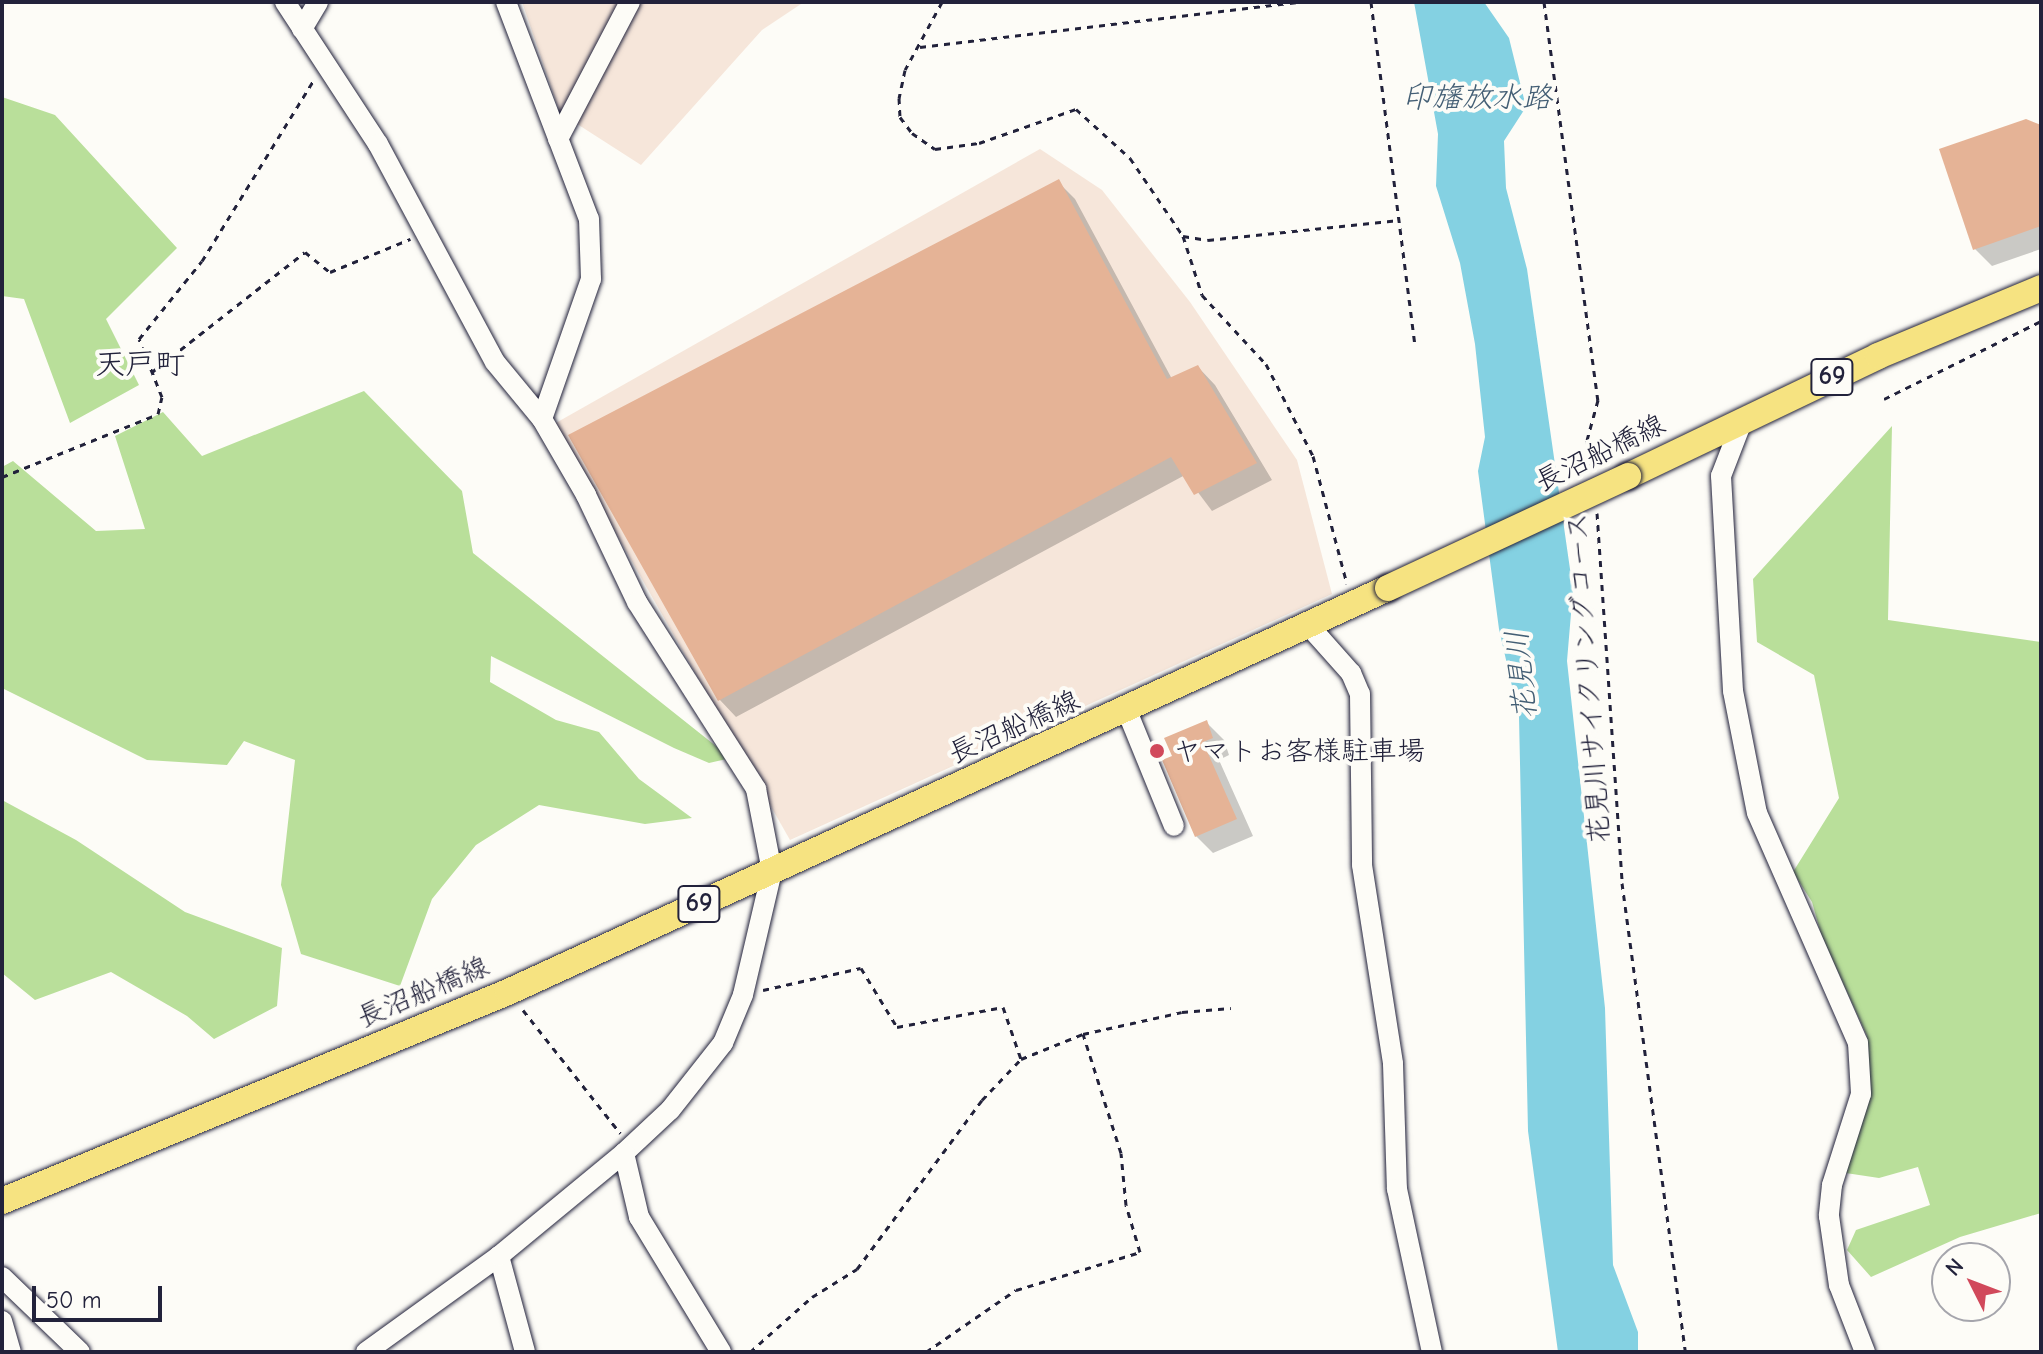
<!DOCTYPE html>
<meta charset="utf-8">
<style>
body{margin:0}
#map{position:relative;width:2043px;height:1354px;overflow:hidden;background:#fdfcf7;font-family:"Comic Neue","Klee One",sans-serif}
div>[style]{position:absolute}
.built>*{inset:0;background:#f6e6da}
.green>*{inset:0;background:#b9df9a}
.water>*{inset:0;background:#84d1e2}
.shadow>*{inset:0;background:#0003}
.building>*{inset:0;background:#e5b396}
.path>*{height:3px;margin-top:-1.5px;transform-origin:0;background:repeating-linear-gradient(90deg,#22223b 0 6px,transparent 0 12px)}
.roads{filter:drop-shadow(0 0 2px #22223b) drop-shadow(0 0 2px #22223b)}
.minor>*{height:20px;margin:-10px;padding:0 10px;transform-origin:10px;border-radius:10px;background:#fdfcf7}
.major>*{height:26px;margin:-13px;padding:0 13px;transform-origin:13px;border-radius:13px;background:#f6e381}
.bridges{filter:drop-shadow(0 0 2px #22223b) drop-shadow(0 0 2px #22223b)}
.major-bridge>*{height:26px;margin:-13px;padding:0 13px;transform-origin:13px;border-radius:13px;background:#f6e381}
.dots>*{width:22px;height:22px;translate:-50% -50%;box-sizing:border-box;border:4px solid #fdfcf7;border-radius:50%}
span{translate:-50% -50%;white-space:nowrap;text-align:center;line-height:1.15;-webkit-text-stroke:8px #fdfcf7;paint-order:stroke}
.shield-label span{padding:2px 6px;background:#fdfcf7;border:2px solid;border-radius:6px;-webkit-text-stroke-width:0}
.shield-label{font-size:26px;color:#22223b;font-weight:700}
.street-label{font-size:28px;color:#22223b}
.poi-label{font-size:28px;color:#22223b}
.left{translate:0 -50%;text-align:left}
.water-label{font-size:30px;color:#445f75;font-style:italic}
.neighbourhood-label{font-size:30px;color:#22223b}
.frame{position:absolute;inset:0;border:4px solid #22223b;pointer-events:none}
.north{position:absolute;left:1931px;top:1242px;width:80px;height:80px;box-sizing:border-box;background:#fdfcf7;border:2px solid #a5a5ac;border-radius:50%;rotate:312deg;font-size:22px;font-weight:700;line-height:32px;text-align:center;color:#22223b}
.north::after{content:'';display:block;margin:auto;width:28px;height:36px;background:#d1495b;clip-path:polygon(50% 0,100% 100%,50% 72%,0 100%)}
.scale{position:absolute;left:32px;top:1286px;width:130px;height:36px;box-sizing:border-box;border:4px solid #22223b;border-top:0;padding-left:10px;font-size:24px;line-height:28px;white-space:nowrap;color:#22223b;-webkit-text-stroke:6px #fdfcf7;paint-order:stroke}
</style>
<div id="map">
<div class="built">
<i style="clip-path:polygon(522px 2px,804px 2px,762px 30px,641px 165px,560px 113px)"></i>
<i style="clip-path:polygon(1040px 149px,1102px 190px,1190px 302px,1297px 460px,1332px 594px,790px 840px,554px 424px)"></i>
</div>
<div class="green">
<i style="clip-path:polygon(2px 97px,55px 115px,177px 248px,106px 319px,139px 385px,70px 423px,24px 299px,2px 296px)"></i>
<i style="clip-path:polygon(364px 391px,462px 491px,473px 553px,731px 758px,709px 763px,674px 748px,491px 656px,490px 682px,556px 720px,599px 732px,639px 779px,692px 818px,645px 824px,539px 805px,476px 845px,432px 899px,400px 986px,301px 954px,281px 885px,295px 760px,244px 741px,227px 765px,147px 760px,2px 688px,2px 467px,13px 461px,96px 531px,145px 529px,115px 436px,163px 412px,202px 456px)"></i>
<i style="clip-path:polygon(1892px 426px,1888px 620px,2041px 642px,2041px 1213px,1960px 1237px,1871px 1277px,1847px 1250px,1856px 1230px,1930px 1205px,1918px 1167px,1879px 1178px,1839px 1172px,1868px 1093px,1867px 1036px,1821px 934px,1812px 902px,1793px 872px,1839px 798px,1814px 675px,1757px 642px,1753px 579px)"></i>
<i style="clip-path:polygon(2px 800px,76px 840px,185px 912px,282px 948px,277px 1006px,214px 1039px,187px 1016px,111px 972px,35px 1000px,2px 973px)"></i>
</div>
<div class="water">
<i style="clip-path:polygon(1414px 2px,1484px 2px,1509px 38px,1526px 107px,1504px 141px,1506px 188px,1527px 269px,1573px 590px,1567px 661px,1605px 1008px,1613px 1265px,1638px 1332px,1638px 1352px,1558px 1352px,1528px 1131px,1519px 717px,1499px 629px,1478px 471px,1485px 437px,1475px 344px,1460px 263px,1436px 186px,1438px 134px)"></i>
</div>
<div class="shadow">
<i style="clip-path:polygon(2041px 127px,2041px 249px,1992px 266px,1975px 249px)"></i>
<i style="clip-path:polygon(1058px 182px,1075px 199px,1172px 379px,1198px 367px,1215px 385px,1272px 480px,1212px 511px,1185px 475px,736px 717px,719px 699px)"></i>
<i style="clip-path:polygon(1207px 723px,1224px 740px,1229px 755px,1219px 760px,1253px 836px,1213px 853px,1196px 836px,1174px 757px)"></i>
</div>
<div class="building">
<i style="clip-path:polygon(2026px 119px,2041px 125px,2041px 226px,1973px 250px,1939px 149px)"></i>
<i style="clip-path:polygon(1059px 179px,1167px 379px,1198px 365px,1257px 463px,1194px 495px,1171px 457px,718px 701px,568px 435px)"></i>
<i style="clip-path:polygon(1207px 720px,1213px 738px,1203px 742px,1237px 819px,1195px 837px,1162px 760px,1172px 756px,1164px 738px)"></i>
</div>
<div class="path">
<i style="left:942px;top:2px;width:77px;rotate:118.6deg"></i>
<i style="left:905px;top:70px;width:29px;rotate:102deg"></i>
<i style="left:899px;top:98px;width:19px;rotate:87deg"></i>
<i style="left:900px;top:117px;width:20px;rotate:53deg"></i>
<i style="left:912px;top:133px;width:28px;rotate:35deg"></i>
<i style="left:935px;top:149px;width:44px;rotate:-7.8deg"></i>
<i style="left:979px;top:143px;width:103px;rotate:-19.3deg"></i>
<i style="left:1076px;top:109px;width:73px;rotate:42.2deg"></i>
<i style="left:1130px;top:158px;width:94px;rotate:55.8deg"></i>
<i style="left:1183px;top:236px;width:25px;rotate:9deg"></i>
<i style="left:1208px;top:240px;width:190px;rotate:-6deg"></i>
<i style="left:1371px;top:2px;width:346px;rotate:82.7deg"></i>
<i style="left:1544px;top:2px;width:402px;rotate:82.3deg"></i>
<i style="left:1598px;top:400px;width:41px;rotate:105.4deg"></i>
<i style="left:1587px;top:440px;width:30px;rotate:82deg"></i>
<i style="left:920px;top:47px;width:383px;rotate:-6.8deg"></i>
<i style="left:1183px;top:236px;width:62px;rotate:72.1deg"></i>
<i style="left:1202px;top:295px;width:94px;rotate:47.2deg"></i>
<i style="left:1266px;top:364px;width:103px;rotate:62.9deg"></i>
<i style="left:1313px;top:456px;width:132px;rotate:75.1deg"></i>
<i style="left:152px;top:372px;width:194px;rotate:-38.1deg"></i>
<i style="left:305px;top:252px;width:32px;rotate:39deg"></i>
<i style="left:330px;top:272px;width:87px;rotate:-22.4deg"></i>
<i style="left:1884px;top:399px;width:175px;rotate:-26.4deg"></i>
<i style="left:2px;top:477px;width:168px;rotate:-22deg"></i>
<i style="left:158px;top:414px;width:17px;rotate:-77deg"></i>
<i style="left:162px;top:397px;width:62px;rotate:-111.6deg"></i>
<i style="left:139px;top:339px;width:100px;rotate:-51.1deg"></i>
<i style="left:202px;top:261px;width:213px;rotate:-58.3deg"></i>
<i style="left:1597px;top:513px;width:371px;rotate:86.1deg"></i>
<i style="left:1622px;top:883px;width:473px;rotate:82.3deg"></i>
<i style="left:763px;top:990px;width:100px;rotate:-12.7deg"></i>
<i style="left:861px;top:968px;width:69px;rotate:58.6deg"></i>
<i style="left:897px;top:1027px;width:108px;rotate:-10.7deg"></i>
<i style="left:1003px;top:1007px;width:55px;rotate:70.9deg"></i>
<i style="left:523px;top:1010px;width:157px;rotate:51.7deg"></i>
<i style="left:750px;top:1352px;width:83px;rotate:-41.6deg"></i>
<i style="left:812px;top:1297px;width:53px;rotate:-31.9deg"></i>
<i style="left:857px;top:1269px;width:210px;rotate:-53.5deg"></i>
<i style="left:982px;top:1100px;width:57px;rotate:-46.4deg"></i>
<i style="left:1021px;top:1059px;width:67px;rotate:-22deg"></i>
<i style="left:1083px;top:1034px;width:101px;rotate:-12.5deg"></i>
<i style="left:1182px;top:1012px;width:49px;rotate:-4.7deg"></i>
<i style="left:926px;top:1352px;width:109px;rotate:-34.6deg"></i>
<i style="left:1016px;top:1290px;width:130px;rotate:-17deg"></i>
<i style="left:1140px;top:1252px;width:49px;rotate:-106.6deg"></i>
<i style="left:1126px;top:1205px;width:52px;rotate:-95.5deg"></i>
<i style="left:1121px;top:1153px;width:125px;rotate:-107.7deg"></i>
</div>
<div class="roads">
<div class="minor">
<i style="left:285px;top:2px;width:170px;rotate:56.8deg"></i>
<i style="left:378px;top:144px;width:247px;rotate:61.8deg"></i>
<i style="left:495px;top:362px;width:74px;rotate:50.5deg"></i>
<i style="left:506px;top:2px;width:232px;rotate:69.1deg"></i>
<i style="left:589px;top:219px;width:60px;rotate:88.1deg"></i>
<i style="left:591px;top:279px;width:148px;rotate:109.3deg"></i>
<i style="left:542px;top:419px;width:88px;rotate:59.9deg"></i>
<i style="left:586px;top:495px;width:119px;rotate:64.5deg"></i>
<i style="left:637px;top:602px;width:222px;rotate:57.5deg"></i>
<i style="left:756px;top:789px;width:84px;rotate:79deg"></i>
<i style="left:772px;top:871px;width:127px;rotate:103.2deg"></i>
<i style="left:743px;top:995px;width:52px;rotate:112.6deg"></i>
<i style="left:723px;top:1043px;width:85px;rotate:128.3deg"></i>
<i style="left:670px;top:1110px;width:63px;rotate:136.9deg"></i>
<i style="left:624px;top:1153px;width:66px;rotate:76.8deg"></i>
<i style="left:639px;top:1217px;width:158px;rotate:58.7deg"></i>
<i style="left:302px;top:29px;width:31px;rotate:-59deg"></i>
<i style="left:558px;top:139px;width:155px;rotate:-62.3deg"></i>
<i style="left:1743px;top:419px;width:61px;rotate:111.1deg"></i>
<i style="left:1721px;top:476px;width:215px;rotate:86.8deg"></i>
<i style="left:1733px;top:691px;width:124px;rotate:78.9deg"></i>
<i style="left:1757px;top:813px;width:251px;rotate:66.3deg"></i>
<i style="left:1858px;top:1043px;width:51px;rotate:86.6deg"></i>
<i style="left:1861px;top:1094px;width:96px;rotate:107.7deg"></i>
<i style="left:1832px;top:1185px;width:31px;rotate:96deg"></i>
<i style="left:1829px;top:1216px;width:70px;rotate:81.8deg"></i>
<i style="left:1839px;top:1285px;width:72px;rotate:68.8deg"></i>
<i style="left:1310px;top:627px;width:62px;rotate:48.3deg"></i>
<i style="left:1351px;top:673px;width:23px;rotate:67deg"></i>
<i style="left:1360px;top:694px;width:171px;rotate:89.3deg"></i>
<i style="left:1362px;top:865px;width:201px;rotate:81.1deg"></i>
<i style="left:1393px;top:1064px;width:125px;rotate:88.2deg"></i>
<i style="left:1397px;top:1189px;width:167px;rotate:77.9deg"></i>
<i style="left:1127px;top:711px;width:124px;rotate:67.8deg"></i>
<i style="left:499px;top:1256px;width:99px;rotate:74.8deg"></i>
<i style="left:2px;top:1277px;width:108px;rotate:43.9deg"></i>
<i style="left:2px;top:1321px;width:32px;rotate:74deg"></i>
<i style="left:366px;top:1352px;width:164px;rotate:-35.8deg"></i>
<i style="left:499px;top:1256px;width:162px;rotate:-39.5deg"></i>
</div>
<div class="major">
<i style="left:1628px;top:476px;width:277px;rotate:-25.6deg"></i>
<i style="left:1878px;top:356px;width:177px;rotate:-22.6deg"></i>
<i style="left:2px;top:1201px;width:547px;rotate:-22.44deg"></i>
<i style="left:508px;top:992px;width:968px;rotate:-24.66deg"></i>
</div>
</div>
<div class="bridges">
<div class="major-bridge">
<i style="left:1388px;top:588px;width:265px;rotate:-25deg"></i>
</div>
</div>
<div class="dots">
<i style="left:1157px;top:751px;background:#d1495b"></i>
</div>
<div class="shield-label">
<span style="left:1832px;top:377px">69</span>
<span style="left:699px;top:904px">69</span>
</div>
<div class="street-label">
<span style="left:1600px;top:453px;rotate:-26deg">長沼船橋線</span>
<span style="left:1588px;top:678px;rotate:-94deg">花見川サイクリングコース</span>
<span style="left:1014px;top:727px;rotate:-24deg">長沼船橋線</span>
<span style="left:423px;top:992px;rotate:-23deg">長沼船橋線</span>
</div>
<div class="poi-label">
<span class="left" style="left:1173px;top:751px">ヤマトお客様駐車場</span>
</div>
<div class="water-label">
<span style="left:1477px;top:98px">印旛放水路</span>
<span style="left:1522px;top:675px;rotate:-96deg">花見川</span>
</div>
<div class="neighbourhood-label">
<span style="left:140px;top:365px">天戸町</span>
</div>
<div class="frame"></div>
<div class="north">N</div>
<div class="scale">50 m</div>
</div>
